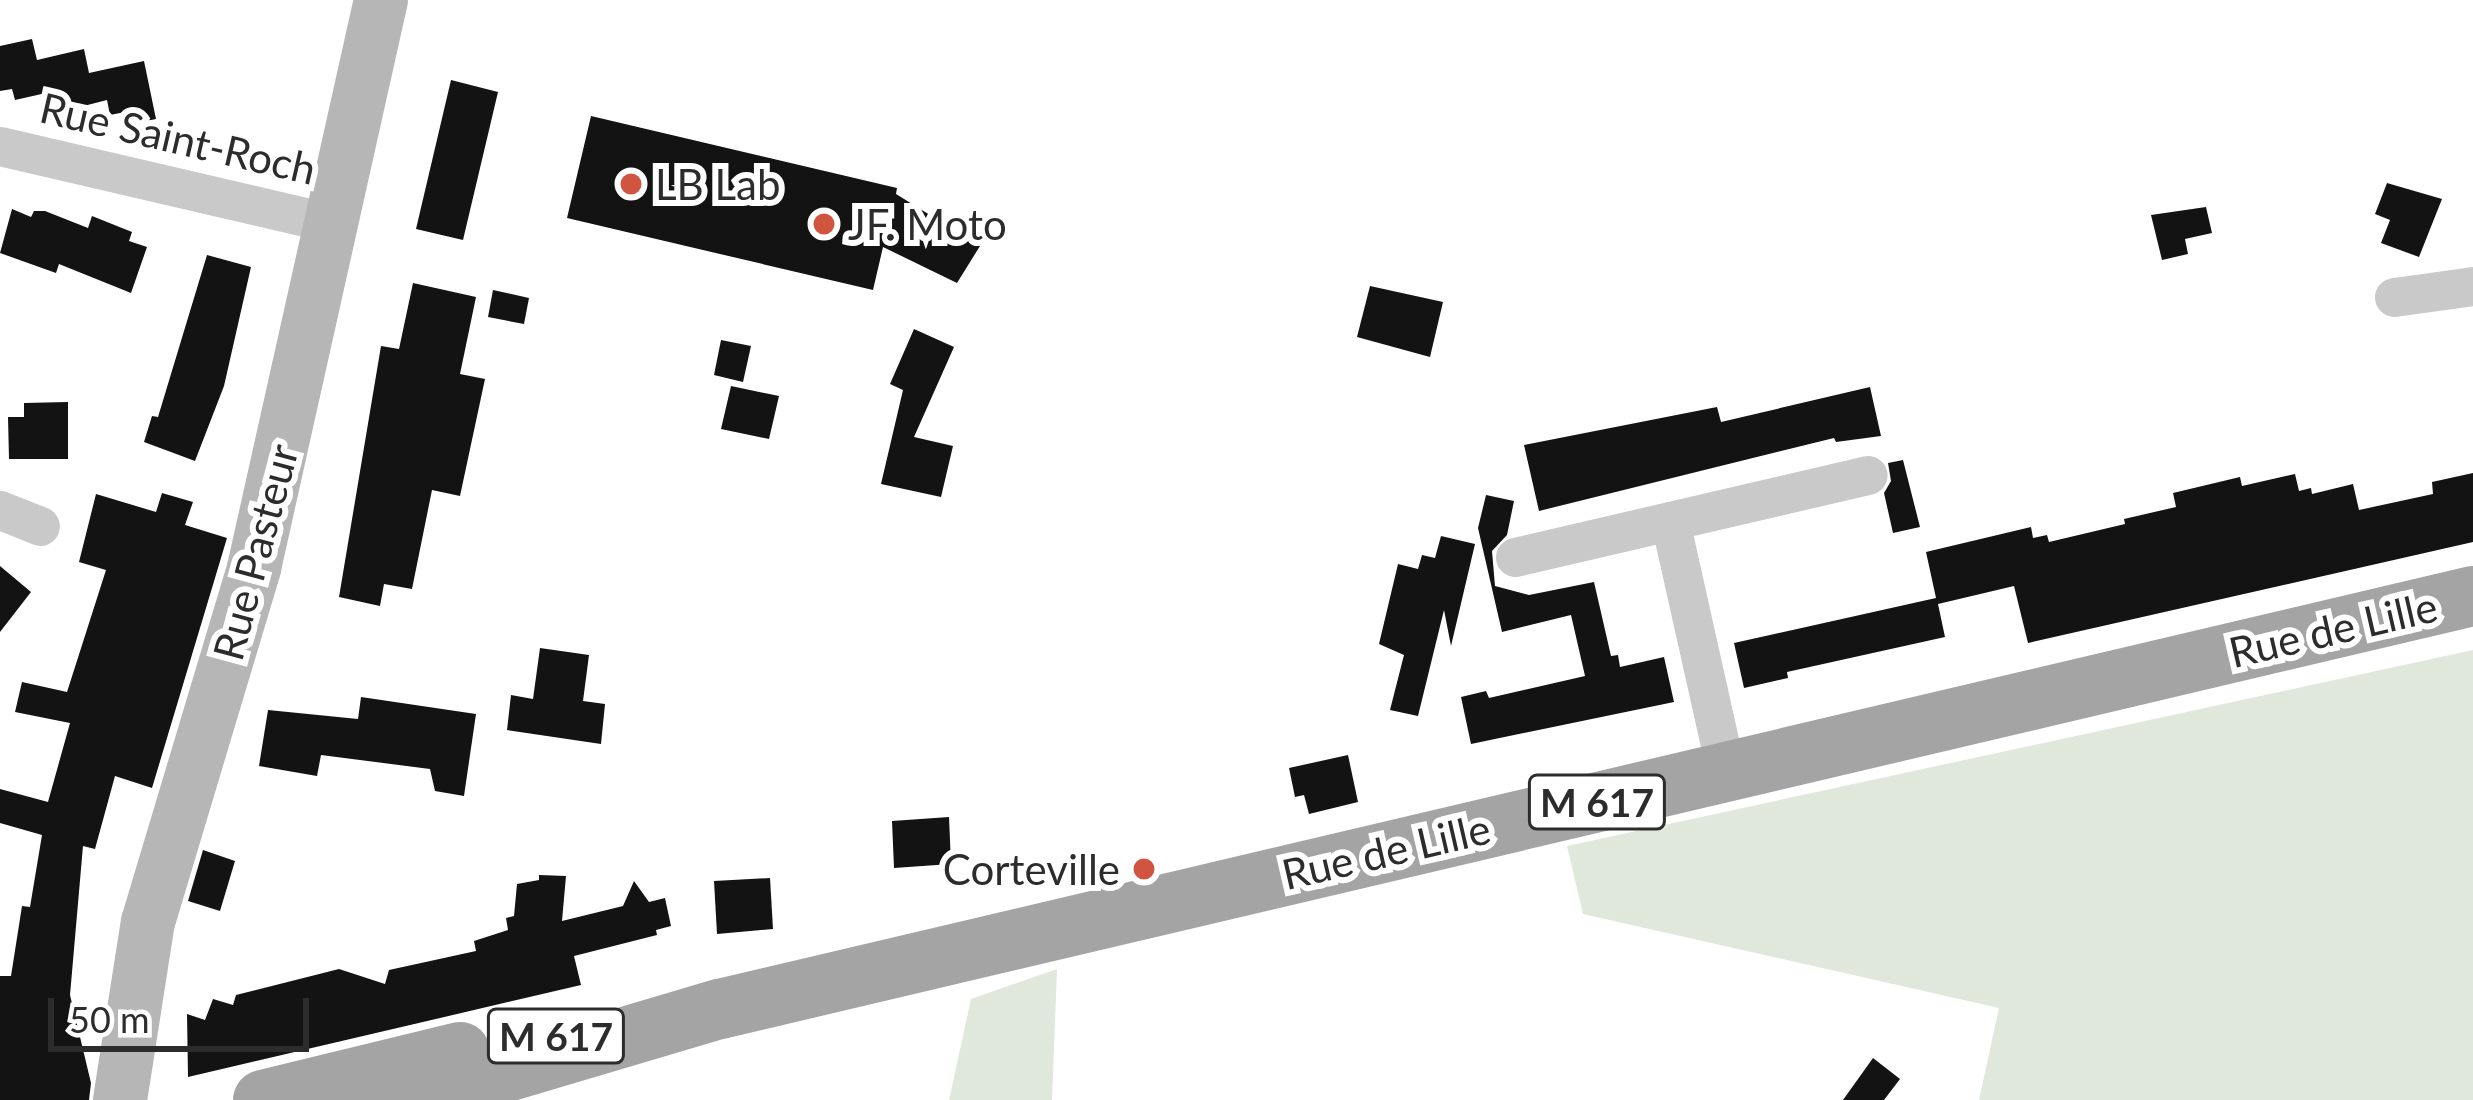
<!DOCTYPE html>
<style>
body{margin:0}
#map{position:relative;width:2473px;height:1100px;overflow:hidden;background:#fff;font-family:Lato,sans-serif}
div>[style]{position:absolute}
.green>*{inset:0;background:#dfe8db}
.building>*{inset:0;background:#131313}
.minor>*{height:39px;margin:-19.5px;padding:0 19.5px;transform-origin:19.5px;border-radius:19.5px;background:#c9c9c9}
.secondary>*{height:54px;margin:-27px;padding:0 27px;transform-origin:27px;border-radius:27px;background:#b6b6b6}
.primary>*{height:60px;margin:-30px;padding:0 30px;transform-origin:30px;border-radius:30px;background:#a4a4a4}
.dots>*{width:33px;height:33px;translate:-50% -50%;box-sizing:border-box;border:6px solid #fff;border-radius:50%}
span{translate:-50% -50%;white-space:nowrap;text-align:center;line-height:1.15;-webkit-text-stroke:12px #fff;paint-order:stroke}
.shield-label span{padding:3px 9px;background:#fff;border:3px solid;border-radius:9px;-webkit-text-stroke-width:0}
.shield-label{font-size:39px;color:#2c2c2c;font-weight:700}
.street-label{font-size:42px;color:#2c2c2c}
.poi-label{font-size:42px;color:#2c2c2c}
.left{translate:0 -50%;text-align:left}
.right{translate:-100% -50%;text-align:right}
.scale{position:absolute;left:48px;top:998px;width:261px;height:54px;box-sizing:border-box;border:6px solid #2c2c2c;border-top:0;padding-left:15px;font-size:36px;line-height:42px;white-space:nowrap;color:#2c2c2c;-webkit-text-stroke:9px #fff;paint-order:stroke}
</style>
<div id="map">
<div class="green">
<i style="clip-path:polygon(2473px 650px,2473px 1100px,1979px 1100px,1999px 1008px,1583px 914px,1567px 846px)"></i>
<i style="clip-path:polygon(1057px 969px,1052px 1100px,949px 1100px,971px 999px)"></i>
</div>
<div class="building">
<i style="clip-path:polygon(32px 39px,37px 60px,84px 49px,89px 73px,144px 61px,156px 119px,127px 125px,125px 112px,110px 115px,107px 100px,72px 109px,70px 98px,57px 101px,55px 91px,15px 100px,12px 89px,0 91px,0 46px)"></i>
<i style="clip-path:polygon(451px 80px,498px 92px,463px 240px,416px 229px)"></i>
<i style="clip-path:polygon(591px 116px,897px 188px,896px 194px,980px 246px,957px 283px,883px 247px,873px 290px,567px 218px)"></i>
<i style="clip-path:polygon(2387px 183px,2442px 199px,2419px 257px,2381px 243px,2390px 220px,2375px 214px)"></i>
<i style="clip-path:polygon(2206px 207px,2212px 233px,2185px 239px,2188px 254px,2162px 260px,2151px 215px)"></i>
<i style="clip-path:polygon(12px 209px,31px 217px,34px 211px,45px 211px,88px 228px,92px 216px,132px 232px,129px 241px,147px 247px,131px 293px,59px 264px,56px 273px,0 253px)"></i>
<i style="clip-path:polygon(207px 255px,251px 267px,224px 386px,195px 461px,144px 442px,152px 416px,158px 417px)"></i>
<i style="clip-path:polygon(413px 283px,476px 297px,460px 374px,485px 379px,460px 496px,432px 490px,412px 589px,384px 584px,380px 606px,339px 597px,381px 346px,399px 349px)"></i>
<i style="clip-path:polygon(1370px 286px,1443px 302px,1430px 357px,1357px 337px)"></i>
<i style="clip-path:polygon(493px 290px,529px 298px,524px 324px,488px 317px)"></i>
<i style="clip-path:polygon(914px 329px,954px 347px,914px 437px,953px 446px,941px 497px,881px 484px,903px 390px,890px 384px)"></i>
<i style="clip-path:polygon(721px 340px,751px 346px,743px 382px,714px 375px)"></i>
<i style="clip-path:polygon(731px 386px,779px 396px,769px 439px,721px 429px)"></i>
<i style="clip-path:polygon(1870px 387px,1881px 436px,1836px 442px,1834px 438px,1539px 511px,1524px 445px,1717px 407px,1721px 422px)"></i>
<i style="clip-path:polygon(68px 402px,68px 459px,9px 459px,8px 417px,24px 417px,24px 403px)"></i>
<i style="clip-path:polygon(1903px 460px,1920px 527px,1893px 533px,1884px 493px,1891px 481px,1888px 463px)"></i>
<i style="clip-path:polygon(2473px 473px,2473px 542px,2028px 643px,2014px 586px,1938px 604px,1945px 637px,1787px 672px,1788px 678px,1744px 688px,1734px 643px,1936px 598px,1926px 552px,2031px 527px,2033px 538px,2047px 535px,2049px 542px,2125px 524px,2124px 519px,2176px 507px,2173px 493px,2240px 477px,2242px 486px,2295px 474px,2299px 491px,2311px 488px,2312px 494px,2353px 484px,2359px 510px,2433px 494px,2432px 482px)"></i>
<i style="clip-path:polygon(162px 493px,193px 502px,185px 525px,227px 538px,152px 788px,115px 776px,95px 849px,83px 846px,70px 995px,91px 1083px,89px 1100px,0 1100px,0 976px,11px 976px,22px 906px,30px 907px,42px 835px,0 823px,0 789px,48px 802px,70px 723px,15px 712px,22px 682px,67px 692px,106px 570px,79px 562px,96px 494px,156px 512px)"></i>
<i style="clip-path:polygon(1486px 495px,1514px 501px,1507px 535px,1492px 551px,1495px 586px,1529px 595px,1594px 582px,1611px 656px,1618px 655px,1620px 667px,1664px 657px,1674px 702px,1471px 744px,1461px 697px,1486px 691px,1489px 698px,1585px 676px,1571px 615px,1502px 632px,1478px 528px)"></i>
<i style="clip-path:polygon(1441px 536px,1475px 544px,1451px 646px,1444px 610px,1418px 716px,1390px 710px,1404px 655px,1379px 644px,1398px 564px,1418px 569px,1422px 555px,1435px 558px)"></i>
<i style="clip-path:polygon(0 566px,31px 592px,0 632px)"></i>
<i style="clip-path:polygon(540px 648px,589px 655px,583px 701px,605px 704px,601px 744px,507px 730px,511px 695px,533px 699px)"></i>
<i style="clip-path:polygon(361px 697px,476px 714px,464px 796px,435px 791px,430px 769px,321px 755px,317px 776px,259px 766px,268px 710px,358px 719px)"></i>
<i style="clip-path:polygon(1348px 755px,1358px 802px,1309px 814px,1304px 795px,1295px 797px,1289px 768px)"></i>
<i style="clip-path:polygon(949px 817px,951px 864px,894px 868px,892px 821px)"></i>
<i style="clip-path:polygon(203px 850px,235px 861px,220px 911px,188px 901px)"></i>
<i style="clip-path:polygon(539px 875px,566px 876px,562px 921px,623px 906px,634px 881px,649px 902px,665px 898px,671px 926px,656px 930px,657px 935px,574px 956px,581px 985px,188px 1077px,187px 1014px,205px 1020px,213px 999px,233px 1005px,236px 995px,339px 969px,385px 984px,389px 970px,476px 951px,474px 941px,508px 930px,506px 918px,514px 916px,517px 884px,539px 880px)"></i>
<i style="clip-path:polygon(770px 878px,773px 929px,717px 934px,714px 881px)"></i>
<i style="clip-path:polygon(1873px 1058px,1900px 1079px,1884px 1100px,1843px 1100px)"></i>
</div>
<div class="minor">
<i style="left:0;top:146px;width:343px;rotate:13.1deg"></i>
<i style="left:2394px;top:297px;width:80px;rotate:-7.9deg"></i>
<i style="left:0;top:510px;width:43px;rotate:21.8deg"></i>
<i style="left:1670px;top:521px;width:257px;rotate:77.4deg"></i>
<i style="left:1515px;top:557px;width:362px;rotate:-13.1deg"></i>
</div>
<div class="secondary">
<i style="left:120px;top:1100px;width:180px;rotate:-81.1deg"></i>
<i style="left:148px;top:922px;width:370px;rotate:-73.3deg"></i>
<i style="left:254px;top:568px;width:582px;rotate:-77.4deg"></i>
</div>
<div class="primary">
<i style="left:263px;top:1100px;width:203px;rotate:-13.7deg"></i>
<i style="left:412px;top:1100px;width:321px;rotate:-16.5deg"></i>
<i style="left:720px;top:1009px;width:1801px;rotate:-13.26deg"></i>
</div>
<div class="dots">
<i style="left:631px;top:184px;background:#d15440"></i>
<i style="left:824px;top:224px;background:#d15440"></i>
<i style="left:1144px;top:869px;background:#d15440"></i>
</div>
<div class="shield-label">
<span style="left:1597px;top:802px">M 617</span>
<span style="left:556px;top:1036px">M 617</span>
</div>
<div class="street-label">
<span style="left:178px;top:138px;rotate:13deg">Rue Saint-Roch</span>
<span style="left:255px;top:552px;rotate:-75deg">Rue Pasteur</span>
<span style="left:2333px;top:629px;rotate:-13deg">Rue de Lille</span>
<span style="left:1386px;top:851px;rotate:-13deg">Rue de Lille</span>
</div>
<div class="poi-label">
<span class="left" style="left:655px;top:184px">LB Lab</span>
<span class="left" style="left:848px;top:224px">JF. Moto</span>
<span class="right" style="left:1120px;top:869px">Corteville</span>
</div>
<div class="scale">50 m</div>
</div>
